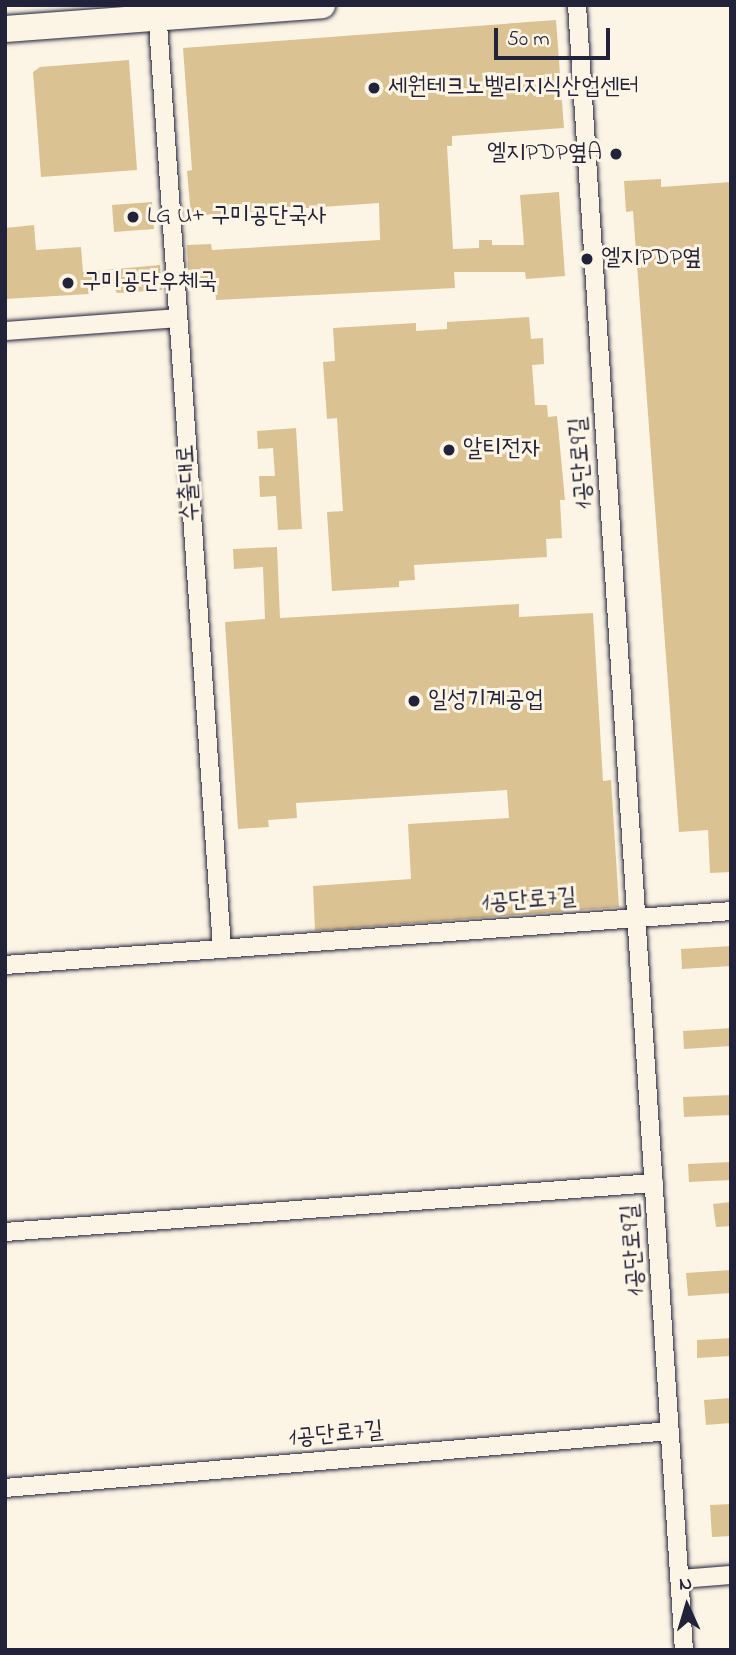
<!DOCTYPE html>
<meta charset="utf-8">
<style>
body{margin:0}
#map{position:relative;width:736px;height:1655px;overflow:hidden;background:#fcf5e5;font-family:"Indie Flower","Poor Story",sans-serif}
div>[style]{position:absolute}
.building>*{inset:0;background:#dbc292}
.roads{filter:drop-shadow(0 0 2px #22223b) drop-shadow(0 0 2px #22223b)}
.street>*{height:18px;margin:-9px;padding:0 9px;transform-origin:9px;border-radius:9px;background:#fcf5e5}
.secondary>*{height:26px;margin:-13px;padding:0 13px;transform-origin:13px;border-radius:13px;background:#fcf5e5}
.dots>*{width:19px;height:19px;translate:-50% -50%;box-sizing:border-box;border:4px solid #fcf5e5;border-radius:50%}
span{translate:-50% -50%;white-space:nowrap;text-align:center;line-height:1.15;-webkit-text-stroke:6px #fcf5e5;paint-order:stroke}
.poi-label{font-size:24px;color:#22223b}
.left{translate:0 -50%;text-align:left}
.right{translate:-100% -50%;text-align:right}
.street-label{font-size:24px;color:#22223b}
.frame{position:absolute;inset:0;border:7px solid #22223b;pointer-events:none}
.north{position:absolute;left:652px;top:1571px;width:70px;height:70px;-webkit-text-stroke:5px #fcf5e5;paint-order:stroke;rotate:356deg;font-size:19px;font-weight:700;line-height:28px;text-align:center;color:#22223b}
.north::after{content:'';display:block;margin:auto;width:24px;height:32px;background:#22223b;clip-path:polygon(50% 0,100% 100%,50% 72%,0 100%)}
.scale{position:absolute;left:494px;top:28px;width:116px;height:32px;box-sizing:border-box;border:4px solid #22223b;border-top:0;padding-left:9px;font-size:21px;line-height:24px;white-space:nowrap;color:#22223b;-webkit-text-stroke:5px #fcf5e5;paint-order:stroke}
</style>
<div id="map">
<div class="building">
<i style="clip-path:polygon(556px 20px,564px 128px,452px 136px,452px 146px,447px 146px,453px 249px,479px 248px,479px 240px,492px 240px,492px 245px,524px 245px,520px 195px,559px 192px,565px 276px,526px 279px,525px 272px,454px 272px,455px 288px,216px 300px,215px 288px,189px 289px,187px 245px,211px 244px,212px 250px,380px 240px,379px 203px,191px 216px,187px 171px,192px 170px,183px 48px)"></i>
<i style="clip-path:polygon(129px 60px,137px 170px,41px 177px,33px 72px,40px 67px)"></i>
<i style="clip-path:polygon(661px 179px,661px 187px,731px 182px,731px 872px,710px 873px,708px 830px,679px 832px,633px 211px,626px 212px,624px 181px)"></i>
<i style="clip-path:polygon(152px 202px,154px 229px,114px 232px,112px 205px)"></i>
<i style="clip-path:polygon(34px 225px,36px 250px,81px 247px,83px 272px,160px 265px,162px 290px,117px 293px,113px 286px,88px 288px,89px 294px,5px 299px,5px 228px)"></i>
<i style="clip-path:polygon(529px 317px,531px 339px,543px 338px,544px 364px,532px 365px,535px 405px,547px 405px,548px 417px,557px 416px,565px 500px,560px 500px,562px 538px,546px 539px,547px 557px,414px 565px,415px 580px,399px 581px,399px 587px,332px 591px,327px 512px,343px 511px,337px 418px,327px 419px,323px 362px,335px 361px,333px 328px,416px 323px,416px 331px,447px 329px,447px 322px)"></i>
<i style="clip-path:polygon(296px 428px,302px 529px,278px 530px,276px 496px,260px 497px,259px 476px,275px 476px,273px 448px,258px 449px,257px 431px)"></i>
<i style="clip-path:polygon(277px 547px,280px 618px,519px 604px,519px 617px,593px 613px,603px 781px,611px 780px,619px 907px,315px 931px,313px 886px,411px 879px,408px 824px,509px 818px,507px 790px,296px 803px,297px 818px,268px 820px,269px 827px,238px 829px,225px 622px,265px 619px,263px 567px,234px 569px,233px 549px)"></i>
<i style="clip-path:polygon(731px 946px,731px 966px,682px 969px,681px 949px)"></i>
<i style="clip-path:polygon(731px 1028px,731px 1046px,684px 1049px,683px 1031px)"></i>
<i style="clip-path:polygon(731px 1095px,731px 1115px,684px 1117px,683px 1097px)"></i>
<i style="clip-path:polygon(731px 1162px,731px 1180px,689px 1182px,688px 1164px)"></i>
<i style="clip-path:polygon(731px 1202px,731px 1226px,716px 1227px,713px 1204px)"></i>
<i style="clip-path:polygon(731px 1270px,731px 1293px,688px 1296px,686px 1273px)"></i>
<i style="clip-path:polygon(731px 1338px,731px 1356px,697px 1358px,697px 1340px)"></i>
<i style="clip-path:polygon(731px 1398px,731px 1423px,706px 1425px,704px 1400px)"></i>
<i style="clip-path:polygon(731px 1504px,731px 1536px,712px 1537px,710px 1505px)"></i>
</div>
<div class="roads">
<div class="street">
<i style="left:577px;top:5px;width:1648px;rotate:86.28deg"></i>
<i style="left:157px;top:9px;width:942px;rotate:86.04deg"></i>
<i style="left:5px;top:331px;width:172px;rotate:-4.3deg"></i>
<i style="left:5px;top:965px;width:728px;rotate:-4.25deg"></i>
<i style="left:5px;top:1232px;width:651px;rotate:-4.32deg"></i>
<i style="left:5px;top:1488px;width:667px;rotate:-4.9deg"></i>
<i style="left:680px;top:1579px;width:51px;rotate:-4.5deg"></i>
</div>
<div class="secondary">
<i style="left:5px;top:29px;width:318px;rotate:-4.3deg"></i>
</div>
</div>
<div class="dots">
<i style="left:374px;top:88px;background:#22223b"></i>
<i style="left:616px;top:154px;background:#22223b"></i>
<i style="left:133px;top:217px;background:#22223b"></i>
<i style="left:587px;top:259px;background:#22223b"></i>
<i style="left:68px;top:283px;background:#22223b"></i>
<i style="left:449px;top:450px;background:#22223b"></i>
<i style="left:414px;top:701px;background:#22223b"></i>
</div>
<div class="poi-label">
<span class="left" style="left:388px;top:88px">세원테크노벨리지식산업센터</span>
<span class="right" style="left:602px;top:154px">엘지PDP옆A</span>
<span class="left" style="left:147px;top:217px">LG U+ 구미공단국사</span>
<span class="left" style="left:601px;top:259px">엘지PDP옆</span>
<span class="left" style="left:82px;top:283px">구미공단우체국</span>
<span class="left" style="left:463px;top:450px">알티전자</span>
<span class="left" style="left:428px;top:701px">일성기계공업</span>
</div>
<div class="street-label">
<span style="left:582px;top:463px;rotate:-94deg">1공단로9길</span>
<span style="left:189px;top:483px;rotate:-94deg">수출대로</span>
<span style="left:529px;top:901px;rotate:-4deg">1공단로7길</span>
<span style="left:634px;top:1250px;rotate:-94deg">1공단로9길</span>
<span style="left:336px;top:1435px;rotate:-5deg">1공단로7길</span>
</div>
<div class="frame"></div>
<div class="north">N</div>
<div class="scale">50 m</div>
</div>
